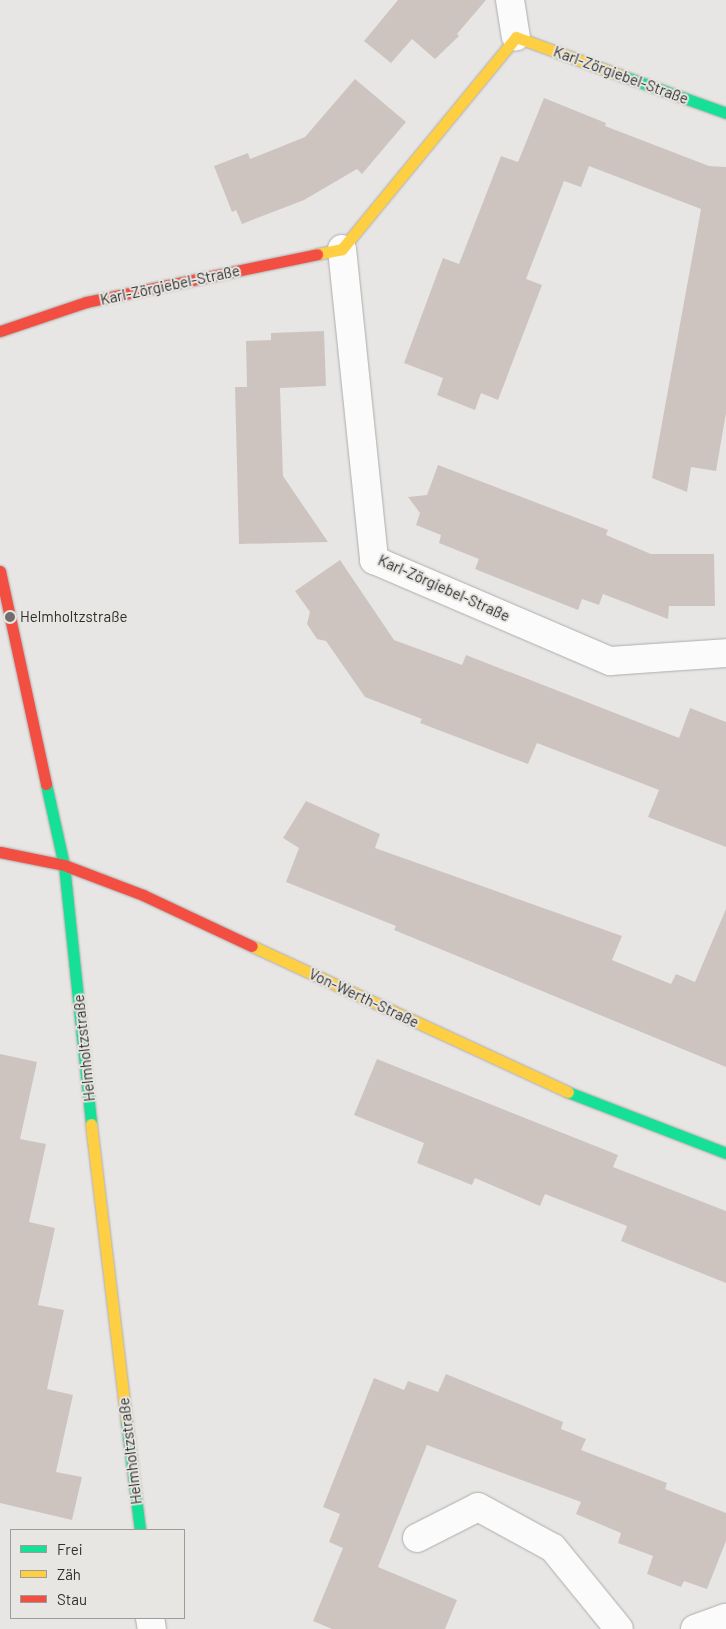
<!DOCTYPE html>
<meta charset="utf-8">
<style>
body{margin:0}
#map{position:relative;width:726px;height:1629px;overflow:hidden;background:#e7e6e4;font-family:Barlow,sans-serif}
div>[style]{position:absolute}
.building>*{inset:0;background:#cec4bf}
.roads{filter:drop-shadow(0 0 1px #aeadac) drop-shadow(0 0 1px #aeadac)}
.street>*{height:28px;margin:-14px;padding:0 14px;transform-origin:14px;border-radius:14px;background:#fbfbfb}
.fast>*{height:11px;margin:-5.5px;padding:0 5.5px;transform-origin:5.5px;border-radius:5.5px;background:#16e098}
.slow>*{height:11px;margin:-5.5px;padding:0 5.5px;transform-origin:5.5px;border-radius:5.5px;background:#ffcf43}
.jam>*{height:11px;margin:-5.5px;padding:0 5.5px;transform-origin:5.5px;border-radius:5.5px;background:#f24e42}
.dots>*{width:14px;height:14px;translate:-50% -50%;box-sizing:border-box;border:2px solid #e8e6e3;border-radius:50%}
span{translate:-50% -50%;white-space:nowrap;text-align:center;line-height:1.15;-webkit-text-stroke:4px #e8e6e3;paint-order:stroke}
.street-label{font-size:15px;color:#2e2e2c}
.poi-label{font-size:15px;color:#2e2e2c}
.left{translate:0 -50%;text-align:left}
.legend{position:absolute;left:10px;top:1529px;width:175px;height:90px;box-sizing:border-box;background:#e8e6e3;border:1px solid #9e9c9a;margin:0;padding:6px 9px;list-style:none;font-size:15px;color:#2e2e2c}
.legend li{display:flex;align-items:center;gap:10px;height:25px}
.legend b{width:25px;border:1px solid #9e9c9a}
</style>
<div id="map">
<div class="building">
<i style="clip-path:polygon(398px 0,486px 0,457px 34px,459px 36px,435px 59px,412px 39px,391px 63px,364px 41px)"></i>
<i style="clip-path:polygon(355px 79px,406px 122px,362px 174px,357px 169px,304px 200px,242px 224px,236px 210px,232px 212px,214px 166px,248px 153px,250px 159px,305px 137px)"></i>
<i style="clip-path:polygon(544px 98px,606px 123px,605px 126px,709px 166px,726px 167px,726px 413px,716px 471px,691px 467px,687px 492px,652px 478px,701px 209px,589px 166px,581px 187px,564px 181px,526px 279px,542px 285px,498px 400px,481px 393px,475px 410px,437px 395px,443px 378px,404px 363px,443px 258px,459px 264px,501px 156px,518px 162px)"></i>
<i style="clip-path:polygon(324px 331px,326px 386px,280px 388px,283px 476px,328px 542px,239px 544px,235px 387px,247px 387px,246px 341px,271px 340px,271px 333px)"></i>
<i style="clip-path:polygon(438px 465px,608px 530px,606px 535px,651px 554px,714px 554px,715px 606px,669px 606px,668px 619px,603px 594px,599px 605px,582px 599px,578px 610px,475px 569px,479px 559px,439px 543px,441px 535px,416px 525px,420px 513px,408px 497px,427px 495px)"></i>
<i style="clip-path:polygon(340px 560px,394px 640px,462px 665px,466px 655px,679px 738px,690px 708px,726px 722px,726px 847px,648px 817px,659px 790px,537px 743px,528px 764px,420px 723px,422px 719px,365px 697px,326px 641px,317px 639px,307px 624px,310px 612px,295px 591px)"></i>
<i style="clip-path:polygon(306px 801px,380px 834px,375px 848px,622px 936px,612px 960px,671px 984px,676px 974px,695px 982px,726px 909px,726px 1067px,394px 930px,396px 926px,286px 882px,299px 848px,283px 838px)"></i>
<i style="clip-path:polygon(0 1054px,37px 1062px,20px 1139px,46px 1144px,29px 1222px,55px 1228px,38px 1305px,64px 1310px,47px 1389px,73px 1395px,56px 1472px,82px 1477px,72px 1520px,0 1503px)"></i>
<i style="clip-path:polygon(377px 1059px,618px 1155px,613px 1167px,726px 1211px,726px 1283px,621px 1241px,627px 1226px,545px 1194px,540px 1206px,475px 1178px,472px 1185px,417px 1163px,424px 1143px,354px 1115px)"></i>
<i style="clip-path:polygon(446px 1374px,563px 1422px,561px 1429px,586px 1439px,581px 1450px,667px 1483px,665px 1489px,726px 1513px,726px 1541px,707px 1589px,684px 1581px,681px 1587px,647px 1574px,653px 1556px,618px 1543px,621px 1533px,576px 1514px,581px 1502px,427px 1445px,378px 1567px,457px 1600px,445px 1629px,332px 1629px,313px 1621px,343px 1548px,329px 1542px,340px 1514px,323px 1507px,374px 1378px,404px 1390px,408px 1381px,438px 1392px)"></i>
</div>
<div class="roads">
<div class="street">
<i style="left:510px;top:0;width:37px;rotate:81deg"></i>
<i style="left:342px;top:249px;width:313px;rotate:84.1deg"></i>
<i style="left:374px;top:560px;width:257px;rotate:23.2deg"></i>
<i style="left:610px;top:661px;width:116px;rotate:-3.9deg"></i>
<i style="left:417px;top:1538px;width:68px;rotate:-26.9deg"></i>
<i style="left:478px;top:1507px;width:85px;rotate:28.7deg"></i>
<i style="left:553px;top:1548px;width:104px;rotate:50.8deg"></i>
<i style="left:150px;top:1618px;width:11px;rotate:80deg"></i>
<i style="left:695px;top:1629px;width:33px;rotate:-20deg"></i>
</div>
<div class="fast">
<i style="left:620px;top:75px;width:113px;rotate:19.7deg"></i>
<i style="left:46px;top:784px;width:83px;rotate:77.5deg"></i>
<i style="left:64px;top:865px;width:260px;rotate:84deg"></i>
<i style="left:568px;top:1092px;width:169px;rotate:21.1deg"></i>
<i style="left:126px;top:1419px;width:112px;rotate:82.8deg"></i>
</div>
<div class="slow">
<i style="left:317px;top:254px;width:25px;rotate:-11deg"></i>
<i style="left:342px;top:249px;width:274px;rotate:-50.6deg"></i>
<i style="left:516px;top:37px;width:111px;rotate:20.1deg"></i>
<i style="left:252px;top:946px;width:348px;rotate:24.8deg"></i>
<i style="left:91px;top:1124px;width:297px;rotate:83.2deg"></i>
</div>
<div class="jam">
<i style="left:0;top:331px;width:91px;rotate:-18.6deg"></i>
<i style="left:86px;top:302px;width:236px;rotate:-11.7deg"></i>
<i style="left:0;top:571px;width:218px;rotate:77.8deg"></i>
<i style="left:0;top:852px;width:65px;rotate:11.5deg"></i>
<i style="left:64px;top:865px;width:85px;rotate:20.8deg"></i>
<i style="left:143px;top:895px;width:120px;rotate:25.1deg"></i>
</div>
</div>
<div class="dots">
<i style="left:10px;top:617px;background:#6f6e6c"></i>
</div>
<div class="street-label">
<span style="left:621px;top:75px;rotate:20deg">Karl-Zörgiebel-Straße</span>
<span style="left:170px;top:285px;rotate:-12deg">Karl-Zörgiebel-Straße</span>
<span style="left:444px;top:588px;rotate:24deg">Karl-Zörgiebel-Straße</span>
<span style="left:364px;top:998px;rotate:25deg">Von-Werth-Straße</span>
<span style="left:84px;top:1048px;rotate:-96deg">Helmholtzstraße</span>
<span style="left:130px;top:1451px;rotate:-97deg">Helmholtzstraße</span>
</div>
<div class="poi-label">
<span class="left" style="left:20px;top:617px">Helmholtzstraße</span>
</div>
<ul class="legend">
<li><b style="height:6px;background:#16e098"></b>Frei</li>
<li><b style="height:6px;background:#ffcf43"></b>Zäh</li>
<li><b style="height:6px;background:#f24e42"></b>Stau</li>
</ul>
</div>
